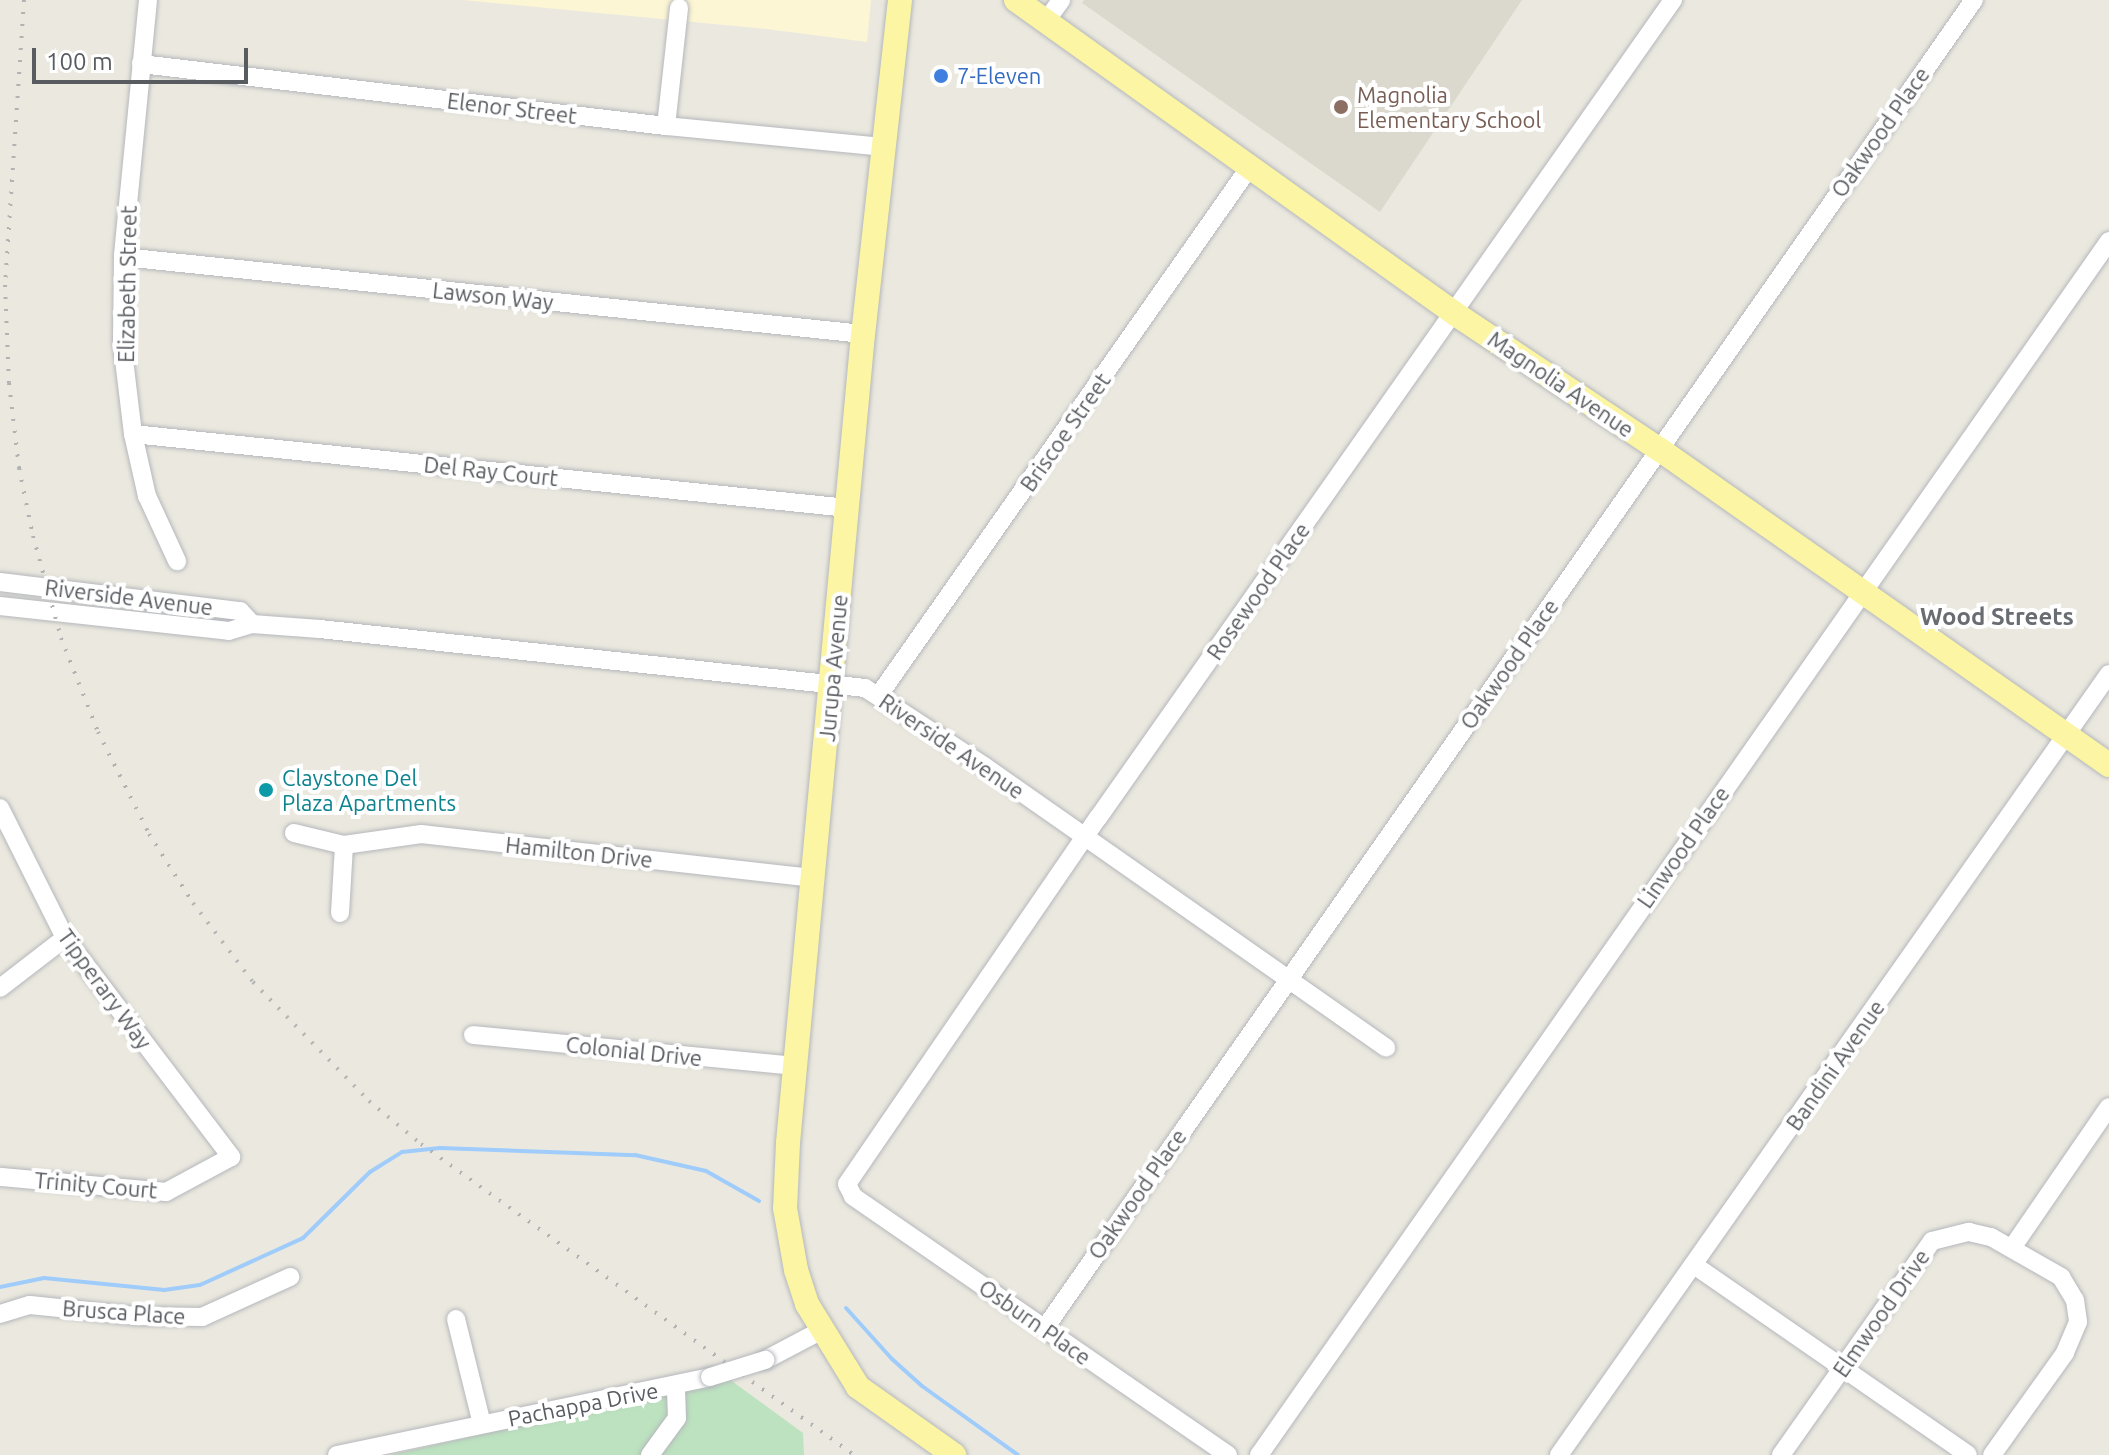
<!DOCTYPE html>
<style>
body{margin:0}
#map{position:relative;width:2109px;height:1455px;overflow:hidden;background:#ebe9df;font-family:Ubuntu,sans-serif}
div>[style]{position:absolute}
.commercial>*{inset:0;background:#fcf6d4}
.education>*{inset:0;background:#dbd9ce}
.green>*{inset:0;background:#bce2bf}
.stream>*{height:4px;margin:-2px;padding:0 2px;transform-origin:2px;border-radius:2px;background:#9fccfb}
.roads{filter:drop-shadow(0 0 2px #b5b7bc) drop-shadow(0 0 2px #b5b7bc)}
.minor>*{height:18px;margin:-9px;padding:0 9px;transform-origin:9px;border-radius:9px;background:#fff}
.major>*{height:24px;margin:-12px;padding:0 12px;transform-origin:12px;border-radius:12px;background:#fbf5a4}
.rail>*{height:4px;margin-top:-2px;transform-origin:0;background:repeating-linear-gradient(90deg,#b1b2b2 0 2px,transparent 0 12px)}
.bridges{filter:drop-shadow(0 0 2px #b5b7bc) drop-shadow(0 0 2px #b5b7bc)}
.minor-bridge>*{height:18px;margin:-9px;padding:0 9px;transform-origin:9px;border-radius:9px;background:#fff}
.dots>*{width:22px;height:22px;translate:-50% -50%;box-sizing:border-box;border:4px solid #fff;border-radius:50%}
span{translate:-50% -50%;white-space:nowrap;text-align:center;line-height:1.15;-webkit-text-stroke:8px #fff;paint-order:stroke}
.shop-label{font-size:22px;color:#366cbe}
.left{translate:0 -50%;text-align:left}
.education-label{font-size:22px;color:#785e54}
.street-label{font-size:22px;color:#585b60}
.culture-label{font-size:22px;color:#0d838f}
.neighbourhood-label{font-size:24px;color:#696d72;font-weight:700}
.scale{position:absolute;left:32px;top:48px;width:216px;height:36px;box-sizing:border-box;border:4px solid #585b60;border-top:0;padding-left:10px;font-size:24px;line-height:28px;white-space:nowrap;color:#585b60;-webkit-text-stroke:6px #fff;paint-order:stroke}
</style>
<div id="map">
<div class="commercial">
<i style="clip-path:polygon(464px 0,871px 0,867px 42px,767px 29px)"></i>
</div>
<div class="education">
<i style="clip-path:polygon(1084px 0,1522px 0,1380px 212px,1082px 3px)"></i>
</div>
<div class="green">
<i style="clip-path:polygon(729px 1379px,803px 1433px,804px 1455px,390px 1455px)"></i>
</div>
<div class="stream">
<i style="left:0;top:1287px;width:45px;rotate:-11.6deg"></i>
<i style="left:44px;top:1278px;width:121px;rotate:5.7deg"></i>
<i style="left:164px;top:1290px;width:36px;rotate:-8deg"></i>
<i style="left:200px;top:1285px;width:113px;rotate:-24.5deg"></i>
<i style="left:303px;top:1238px;width:94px;rotate:-44.6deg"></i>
<i style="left:370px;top:1172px;width:38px;rotate:-32deg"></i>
<i style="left:402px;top:1152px;width:38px;rotate:-6deg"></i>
<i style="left:440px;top:1148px;width:195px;rotate:2.1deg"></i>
<i style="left:635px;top:1155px;width:73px;rotate:12.7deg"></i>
<i style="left:706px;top:1171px;width:61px;rotate:29.5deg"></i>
<i style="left:846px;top:1308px;width:69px;rotate:48deg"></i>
<i style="left:892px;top:1359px;width:40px;rotate:42deg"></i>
<i style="left:922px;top:1386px;width:118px;rotate:35.7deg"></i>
</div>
<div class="roads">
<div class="minor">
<i style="left:148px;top:0;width:258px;rotate:95.6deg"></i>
<i style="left:123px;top:257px;width:86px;rotate:90.7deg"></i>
<i style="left:122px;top:343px;width:92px;rotate:83.1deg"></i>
<i style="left:133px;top:434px;width:64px;rotate:77.3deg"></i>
<i style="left:147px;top:496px;width:72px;rotate:65.2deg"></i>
<i style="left:1046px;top:21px;width:26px;rotate:-54deg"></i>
<i style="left:141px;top:64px;width:529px;rotate:6.74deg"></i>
<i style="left:666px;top:126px;width:219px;rotate:5.5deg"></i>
<i style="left:666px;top:126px;width:119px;rotate:-83.7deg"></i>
<i style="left:123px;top:257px;width:744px;rotate:5.94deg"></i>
<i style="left:133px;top:434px;width:719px;rotate:5.91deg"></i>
<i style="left:0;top:582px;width:242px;rotate:6.9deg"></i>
<i style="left:240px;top:611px;width:18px;rotate:47deg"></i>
<i style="left:0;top:606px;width:230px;rotate:6.2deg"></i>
<i style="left:229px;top:631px;width:24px;rotate:-17deg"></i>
<i style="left:252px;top:624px;width:68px;rotate:4.2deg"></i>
<i style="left:320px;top:629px;width:548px;rotate:6.18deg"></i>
<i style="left:865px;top:688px;width:142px;rotate:33.2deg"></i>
<i style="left:984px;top:766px;width:491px;rotate:35deg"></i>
<i style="left:879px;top:695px;width:644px;rotate:-54.93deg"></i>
<i style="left:0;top:808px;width:145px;rotate:63.4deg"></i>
<i style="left:65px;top:938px;width:275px;rotate:52.8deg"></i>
<i style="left:231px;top:1157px;width:74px;rotate:151.7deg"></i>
<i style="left:166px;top:1192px;width:167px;rotate:-174.8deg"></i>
<i style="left:294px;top:833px;width:51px;rotate:13.5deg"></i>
<i style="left:344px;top:845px;width:78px;rotate:-8.1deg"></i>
<i style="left:421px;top:834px;width:394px;rotate:6.4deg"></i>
<i style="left:340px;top:913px;width:68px;rotate:-86.6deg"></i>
<i style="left:0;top:988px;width:82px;rotate:-37.6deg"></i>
<i style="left:473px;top:1035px;width:323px;rotate:5.5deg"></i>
<i style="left:2012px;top:1248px;width:171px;rotate:-55.5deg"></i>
<i style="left:1694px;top:1265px;width:333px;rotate:34.7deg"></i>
<i style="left:0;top:1314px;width:31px;rotate:-17deg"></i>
<i style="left:30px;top:1305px;width:108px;rotate:5.9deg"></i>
<i style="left:137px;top:1316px;width:65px;rotate:0.9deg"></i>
<i style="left:202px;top:1317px;width:97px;rotate:-24.4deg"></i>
<i style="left:456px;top:1319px;width:108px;rotate:76.1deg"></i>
<i style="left:1045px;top:1328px;width:1621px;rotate:-55.03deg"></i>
<i style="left:765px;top:1360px;width:64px;rotate:-27.8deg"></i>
<i style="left:337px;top:1455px;width:381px;rotate:-11.8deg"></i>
<i style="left:650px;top:1455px;width:46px;rotate:-53.9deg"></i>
<i style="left:677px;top:1418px;width:32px;rotate:-92deg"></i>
<i style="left:1228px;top:1455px;width:456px;rotate:-145.4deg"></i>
<i style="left:853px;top:1196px;width:13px;rotate:-117deg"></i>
<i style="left:847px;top:1184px;width:444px;rotate:-55.6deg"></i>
<i style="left:1098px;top:818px;width:1000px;rotate:-54.9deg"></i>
<i style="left:1259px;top:1455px;width:1482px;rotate:-55deg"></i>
<i style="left:1559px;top:1455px;width:955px;rotate:-54.85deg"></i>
<i style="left:1781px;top:1455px;width:262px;rotate:-54.8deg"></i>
<i style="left:1932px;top:1241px;width:38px;rotate:-14deg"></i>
<i style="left:1969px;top:1232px;width:23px;rotate:13deg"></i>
<i style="left:1991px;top:1237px;width:81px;rotate:29.7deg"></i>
<i style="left:2061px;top:1277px;width:27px;rotate:59deg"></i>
<i style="left:2075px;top:1300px;width:22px;rotate:82deg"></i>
<i style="left:2078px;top:1322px;width:34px;rotate:113deg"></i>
<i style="left:2065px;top:1353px;width:125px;rotate:125.6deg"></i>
</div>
<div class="major">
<i style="left:900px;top:0;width:336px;rotate:96.3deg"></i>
<i style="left:863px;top:334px;width:812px;rotate:95.3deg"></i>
<i style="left:788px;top:1143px;width:65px;rotate:92.6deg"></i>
<i style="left:785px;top:1208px;width:63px;rotate:79.9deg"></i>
<i style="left:796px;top:1270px;width:36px;rotate:72deg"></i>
<i style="left:807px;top:1304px;width:97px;rotate:58.4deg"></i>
<i style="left:858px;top:1387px;width:118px;rotate:35.3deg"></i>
<i style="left:1016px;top:0;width:538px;rotate:35.55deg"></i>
<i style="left:1454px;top:313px;width:246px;rotate:33.6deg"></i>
<i style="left:1659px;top:449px;width:550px;rotate:35.08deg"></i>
</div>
</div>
<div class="rail">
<i style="left:24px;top:0;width:286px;rotate:93.8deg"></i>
<i style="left:5px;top:285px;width:98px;rotate:87.7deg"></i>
<i style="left:9px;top:383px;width:86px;rotate:83.3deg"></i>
<i style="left:19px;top:468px;width:69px;rotate:78.4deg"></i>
<i style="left:33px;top:536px;width:106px;rotate:74.6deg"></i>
<i style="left:61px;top:638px;width:101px;rotate:68.5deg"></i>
<i style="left:98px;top:732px;width:114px;rotate:63.4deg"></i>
<i style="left:149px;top:834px;width:82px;rotate:57.5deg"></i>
<i style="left:193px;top:903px;width:99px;rotate:52.8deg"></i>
<i style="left:253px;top:982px;width:166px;rotate:45.7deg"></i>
<i style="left:369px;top:1101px;width:67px;rotate:39.6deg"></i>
<i style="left:421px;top:1144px;width:533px;rotate:35.69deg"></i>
</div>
<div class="bridges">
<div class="minor-bridge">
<i style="left:710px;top:1377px;width:58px;rotate:-17.2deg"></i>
</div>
</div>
<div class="dots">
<i style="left:941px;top:76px;background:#3f7fe0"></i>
<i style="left:1341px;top:107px;background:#8d6e63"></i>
<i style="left:266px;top:790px;background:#0f9aa8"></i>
</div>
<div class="shop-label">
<span class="left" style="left:957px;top:76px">7-Eleven</span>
</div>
<div class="education-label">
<span class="left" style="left:1357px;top:107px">Magnolia<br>Elementary School</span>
</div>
<div class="street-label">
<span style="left:512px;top:108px;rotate:7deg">Elenor Street</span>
<span style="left:1880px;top:132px;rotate:-55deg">Oakwood Place</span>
<span style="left:127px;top:284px;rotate:-89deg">Elizabeth Street</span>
<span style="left:493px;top:296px;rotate:6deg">Lawson Way</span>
<span style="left:1561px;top:384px;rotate:34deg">Magnolia Avenue</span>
<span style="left:1065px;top:432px;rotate:-55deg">Briscoe Street</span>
<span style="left:491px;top:471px;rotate:6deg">Del Ray Court</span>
<span style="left:1258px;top:591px;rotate:-55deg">Rosewood Place</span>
<span style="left:129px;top:597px;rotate:7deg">Riverside Avenue</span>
<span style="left:1509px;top:664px;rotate:-55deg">Oakwood Place</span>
<span style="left:833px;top:668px;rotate:-85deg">Jurupa Avenue</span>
<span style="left:952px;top:746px;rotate:34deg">Riverside Avenue</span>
<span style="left:1683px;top:847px;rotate:-55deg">Linwood Place</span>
<span style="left:579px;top:852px;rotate:6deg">Hamilton Drive</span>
<span style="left:105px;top:989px;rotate:54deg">Tipperary Way</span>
<span style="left:634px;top:1051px;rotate:6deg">Colonial Drive</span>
<span style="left:1835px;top:1065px;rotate:-55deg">Bandini Avenue</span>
<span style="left:96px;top:1185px;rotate:5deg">Trinity Court</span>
<span style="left:1137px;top:1194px;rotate:-55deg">Oakwood Place</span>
<span style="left:124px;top:1312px;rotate:4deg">Brusca Place</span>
<span style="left:1881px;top:1313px;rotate:-55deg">Elmwood Drive</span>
<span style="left:1035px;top:1322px;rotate:35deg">Osburn Place</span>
<span style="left:583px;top:1404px;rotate:-11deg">Pachappa Drive</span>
</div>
<div class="culture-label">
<span class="left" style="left:282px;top:790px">Claystone Del<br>Plaza Apartments</span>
</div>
<div class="neighbourhood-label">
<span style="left:1997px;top:617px">Wood Streets</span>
</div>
<div class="scale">100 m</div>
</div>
